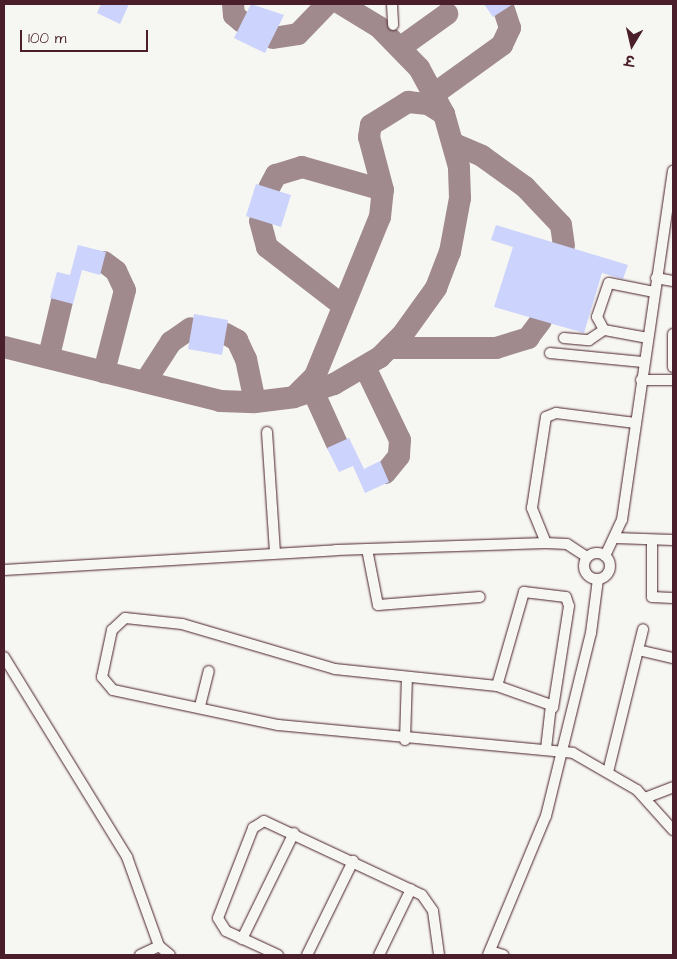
<!DOCTYPE html>
<meta charset="utf-8">
<style>
body{margin:0}
#map{position:relative;width:677px;height:959px;overflow:hidden;background:#f6f6f2;font-family:"Architects Daughter","Playpen Sans Deva",sans-serif}
div>[style]{position:absolute}
.taxiway>*{height:22px;margin:-11px;padding:0 11px;transform-origin:11px;border-radius:11px;background:#a08a8e}
.building>*{inset:0;background:#ccd3fc}
.roads{filter:drop-shadow(0 0 1px #4a1f2b) drop-shadow(0 0 1px #4a1f2b)}
.minor>*{height:10px;margin:-5px;padding:0 5px;transform-origin:5px;border-radius:5px;background:#f6f6f2}
.minor>.ring{margin:-5px;padding:0;box-sizing:content-box;background:none;border:10px solid #f6f6f2;border-radius:50%}
span{translate:-50% -50%;white-space:nowrap;text-align:center;line-height:1.15;-webkit-text-stroke:4px #f6f6f2;paint-order:stroke}
.frame{position:absolute;inset:0;border:5px solid #4a1f2b;pointer-events:none}
.north{position:absolute;left:607px;top:20px;width:50px;height:50px;-webkit-text-stroke:4px #f6f6f2;paint-order:stroke;rotate:189deg;font-size:14px;font-weight:700;line-height:20px;text-align:center;color:#4a1f2b}
.north::after{content:'';display:block;margin:auto;width:18px;height:22px;background:#4a1f2b;clip-path:polygon(50% 0,100% 100%,50% 72%,0 100%)}
.scale{position:absolute;left:20px;top:30px;width:128px;height:22px;box-sizing:border-box;border:2px solid #4a1f2b;border-top:0;padding-left:6px;font-size:15px;line-height:18px;white-space:nowrap;color:#4a1f2b;-webkit-text-stroke:4px #f6f6f2;paint-order:stroke}
</style>
<div id="map">
<div class="taxiway">
<i style="left:233px;top:4px;width:11px;rotate:85deg"></i>
<i style="left:234px;top:15px;width:11px;rotate:41deg"></i>
<i style="left:273px;top:38px;width:25px;rotate:-9deg"></i>
<i style="left:298px;top:34px;width:42px;rotate:-46deg"></i>
<i style="left:401px;top:47px;width:57px;rotate:-35.7deg"></i>
<i style="left:434px;top:94px;width:84px;rotate:-35.8deg"></i>
<i style="left:502px;top:45px;width:19px;rotate:-65deg"></i>
<i style="left:510px;top:28px;width:19px;rotate:-108deg"></i>
<i style="left:454px;top:144px;width:30px;rotate:23deg"></i>
<i style="left:482px;top:156px;width:53px;rotate:35.8deg"></i>
<i style="left:525px;top:187px;width:52px;rotate:46.5deg"></i>
<i style="left:561px;top:225px;width:21px;rotate:82deg"></i>
<i style="left:269px;top:188px;width:15px;rotate:-62deg"></i>
<i style="left:276px;top:175px;width:27px;rotate:-17deg"></i>
<i style="left:302px;top:167px;width:84px;rotate:15.9deg"></i>
<i style="left:260px;top:221px;width:27px;rotate:75deg"></i>
<i style="left:267px;top:247px;width:95px;rotate:37.7deg"></i>
<i style="left:104px;top:262px;width:15px;rotate:37deg"></i>
<i style="left:116px;top:271px;width:21px;rotate:65deg"></i>
<i style="left:125px;top:290px;width:85px;rotate:104.4deg"></i>
<i style="left:226px;top:334px;width:13px;rotate:29deg"></i>
<i style="left:237px;top:340px;width:21px;rotate:65deg"></i>
<i style="left:246px;top:359px;width:44px;rotate:78.2deg"></i>
<i style="left:4px;top:347px;width:223px;rotate:14deg"></i>
<i style="left:220px;top:401px;width:35px;rotate:2deg"></i>
<i style="left:255px;top:402px;width:39px;rotate:-7deg"></i>
<i style="left:294px;top:397px;width:42px;rotate:-18deg"></i>
<i style="left:334px;top:384px;width:53px;rotate:-30.4deg"></i>
<i style="left:380px;top:357px;width:33px;rotate:-45deg"></i>
<i style="left:403px;top:334px;width:57px;rotate:-54.3deg"></i>
<i style="left:436px;top:288px;width:39px;rotate:-69deg"></i>
<i style="left:450px;top:252px;width:55px;rotate:-79.5deg"></i>
<i style="left:460px;top:198px;width:31px;rotate:-92deg"></i>
<i style="left:459px;top:167px;width:55px;rotate:-105.8deg"></i>
<i style="left:444px;top:114px;width:52px;rotate:-118.5deg"></i>
<i style="left:419px;top:68px;width:57px;rotate:-134.3deg"></i>
<i style="left:379px;top:27px;width:44px;rotate:-148.8deg"></i>
<i style="left:389px;top:348px;width:107px"></i>
<i style="left:496px;top:348px;width:34px;rotate:-17deg"></i>
<i style="left:528px;top:338px;width:21px;rotate:-53deg"></i>
<i style="left:49px;top:356px;width:57px;rotate:-76.7deg"></i>
<i style="left:365px;top:367px;width:81px;rotate:64.4deg"></i>
<i style="left:400px;top:440px;width:16px;rotate:94deg"></i>
<i style="left:399px;top:456px;width:22px;rotate:129deg"></i>
<i style="left:145px;top:382px;width:48px;rotate:-57deg"></i>
<i style="left:171px;top:342px;width:24px;rotate:-35deg"></i>
<i style="left:313px;top:391px;width:58px;rotate:65.6deg"></i>
<i style="left:296px;top:395px;width:27px;rotate:-45deg"></i>
<i style="left:315px;top:376px;width:172px;rotate:-67.8deg"></i>
<i style="left:380px;top:217px;width:27px;rotate:-84deg"></i>
<i style="left:383px;top:190px;width:55px;rotate:-104.8deg"></i>
<i style="left:369px;top:137px;width:12px;rotate:-81deg"></i>
<i style="left:371px;top:125px;width:44px;rotate:-31.9deg"></i>
<i style="left:408px;top:102px;width:20px;rotate:6deg"></i>
<i style="left:428px;top:104px;width:19px;rotate:32deg"></i>
</div>
<div class="building">
<i style="clip-path:polygon(101px 4px,129px 4px,120px 24px,97px 13px)"></i>
<i style="clip-path:polygon(251px 4px,284px 15px,265px 53px,234px 38px)"></i>
<i style="clip-path:polygon(484px 4px,513px 4px,493px 17px)"></i>
<i style="clip-path:polygon(256px 184px,291px 195px,281px 227px,246px 216px)"></i>
<i style="clip-path:polygon(496px 225px,628px 265px,623px 279px,602px 273px,584px 333px,494px 307px,513px 247px,491px 240px)"></i>
<i style="clip-path:polygon(78px 245px,106px 252px,100px 275px,82px 270px,73px 304px,50px 298px,57px 272px,70px 275px)"></i>
<i style="clip-path:polygon(194px 314px,228px 320px,222px 355px,188px 349px)"></i>
<i style="clip-path:polygon(349px 438px,364px 469px,380px 461px,389px 482px,365px 493px,353px 466px,339px 472px,327px 448px)"></i>
</div>
<div class="roads">
<div class="minor">
<i style="left:392px;top:4px;width:21px;rotate:87deg"></i>
<i style="left:656px;top:278px;width:17px;rotate:10deg"></i>
<i style="left:673px;top:334px;width:33px;rotate:90deg"></i>
<i style="left:564px;top:338px;width:25px;rotate:5deg"></i>
<i style="left:589px;top:340px;width:18px;rotate:-34deg"></i>
<i style="left:648px;top:338px;width:45px;rotate:-169.7deg"></i>
<i style="left:604px;top:330px;width:15px;rotate:-118deg"></i>
<i style="left:597px;top:317px;width:36px;rotate:-71deg"></i>
<i style="left:609px;top:283px;width:46px;rotate:11.3deg"></i>
<i style="left:550px;top:353px;width:93px;rotate:5.5deg"></i>
<i style="left:641px;top:380px;width:32px"></i>
<i style="left:267px;top:432px;width:121px;rotate:86.2deg"></i>
<i style="left:615px;top:538px;width:58px;rotate:2deg"></i>
<i style="left:652px;top:542px;width:55px;rotate:90deg"></i>
<i style="left:652px;top:597px;width:21px;rotate:3deg"></i>
<i style="left:546px;top:543px;width:38px;rotate:-112deg"></i>
<i style="left:532px;top:508px;width:92px;rotate:-81.3deg"></i>
<i style="left:546px;top:417px;width:11px;rotate:-22deg"></i>
<i style="left:556px;top:413px;width:80px;rotate:7.2deg"></i>
<i style="left:367px;top:549px;width:57px;rotate:78.9deg"></i>
<i style="left:378px;top:605px;width:102px;rotate:-4.5deg"></i>
<i class="ring" style="left:584px;top:553px;width:16px;height:16px"></i>
<i style="left:605px;top:556px;width:40px;rotate:-65deg"></i>
<i style="left:622px;top:520px;width:353px;rotate:-81.7deg"></i>
<i style="left:4px;top:570px;width:333px;rotate:-3.4deg"></i>
<i style="left:336px;top:550px;width:210px;rotate:-1.9deg"></i>
<i style="left:546px;top:543px;width:21px;rotate:3deg"></i>
<i style="left:567px;top:544px;width:24px;rotate:33deg"></i>
<i style="left:638px;top:650px;width:36px;rotate:13deg"></i>
<i style="left:4px;top:657px;width:235px;rotate:58.4deg"></i>
<i style="left:127px;top:857px;width:95px;rotate:70.2deg"></i>
<i style="left:159px;top:946px;width:14px;rotate:39deg"></i>
<i style="left:497px;top:686px;width:98px;rotate:-74deg"></i>
<i style="left:524px;top:592px;width:42px;rotate:6.8deg"></i>
<i style="left:566px;top:597px;width:9px;rotate:72deg"></i>
<i style="left:569px;top:606px;width:103px;rotate:98.9deg"></i>
<i style="left:200px;top:706px;width:36px;rotate:-76deg"></i>
<i style="left:405px;top:740px;width:63px;rotate:-88.2deg"></i>
<i style="left:546px;top:749px;width:44px;rotate:-83.5deg"></i>
<i style="left:551px;top:705px;width:57px;rotate:-160.6deg"></i>
<i style="left:497px;top:686px;width:163px;rotate:-174deg"></i>
<i style="left:335px;top:669px;width:159px;rotate:-163.6deg"></i>
<i style="left:182px;top:624px;width:57px;rotate:-174deg"></i>
<i style="left:125px;top:618px;width:18px;rotate:137deg"></i>
<i style="left:112px;top:630px;width:48px;rotate:102deg"></i>
<i style="left:102px;top:677px;width:17px;rotate:50deg"></i>
<i style="left:113px;top:690px;width:169px;rotate:12deg"></i>
<i style="left:278px;top:725px;width:296px;rotate:5.4deg"></i>
<i style="left:573px;top:753px;width:74px;rotate:30deg"></i>
<i style="left:637px;top:790px;width:54px;rotate:48deg"></i>
<i style="left:608px;top:772px;width:147px;rotate:-76.2deg"></i>
<i style="left:645px;top:798px;width:30px;rotate:-21deg"></i>
<i style="left:242px;top:939px;width:118px;rotate:-63.9deg"></i>
<i style="left:490px;top:951px;width:14px;rotate:17deg"></i>
<i style="left:140px;top:955px;width:21px;rotate:-25deg"></i>
<i style="left:278px;top:955px;width:57px;rotate:-155.2deg"></i>
<i style="left:226px;top:931px;width:15px;rotate:-122deg"></i>
<i style="left:218px;top:918px;width:97px;rotate:-68.7deg"></i>
<i style="left:253px;top:828px;width:13px;rotate:-32deg"></i>
<i style="left:264px;top:821px;width:174px;rotate:25.1deg"></i>
<i style="left:422px;top:895px;width:19px;rotate:55deg"></i>
<i style="left:433px;top:911px;width:44px;rotate:82.2deg"></i>
<i style="left:307px;top:955px;width:105px;rotate:-63.9deg"></i>
<i style="left:379px;top:955px;width:73px;rotate:-64.1deg"></i>
<i style="left:488px;top:955px;width:151px;rotate:-67.4deg"></i>
<i style="left:546px;top:816px;width:188px;rotate:-76.2deg"></i>
<i style="left:591px;top:633px;width:54px;rotate:-82.6deg"></i>
</div>
</div>
<div class="frame"></div>
<div class="north">उ</div>
<div class="scale">100 m</div>
</div>
